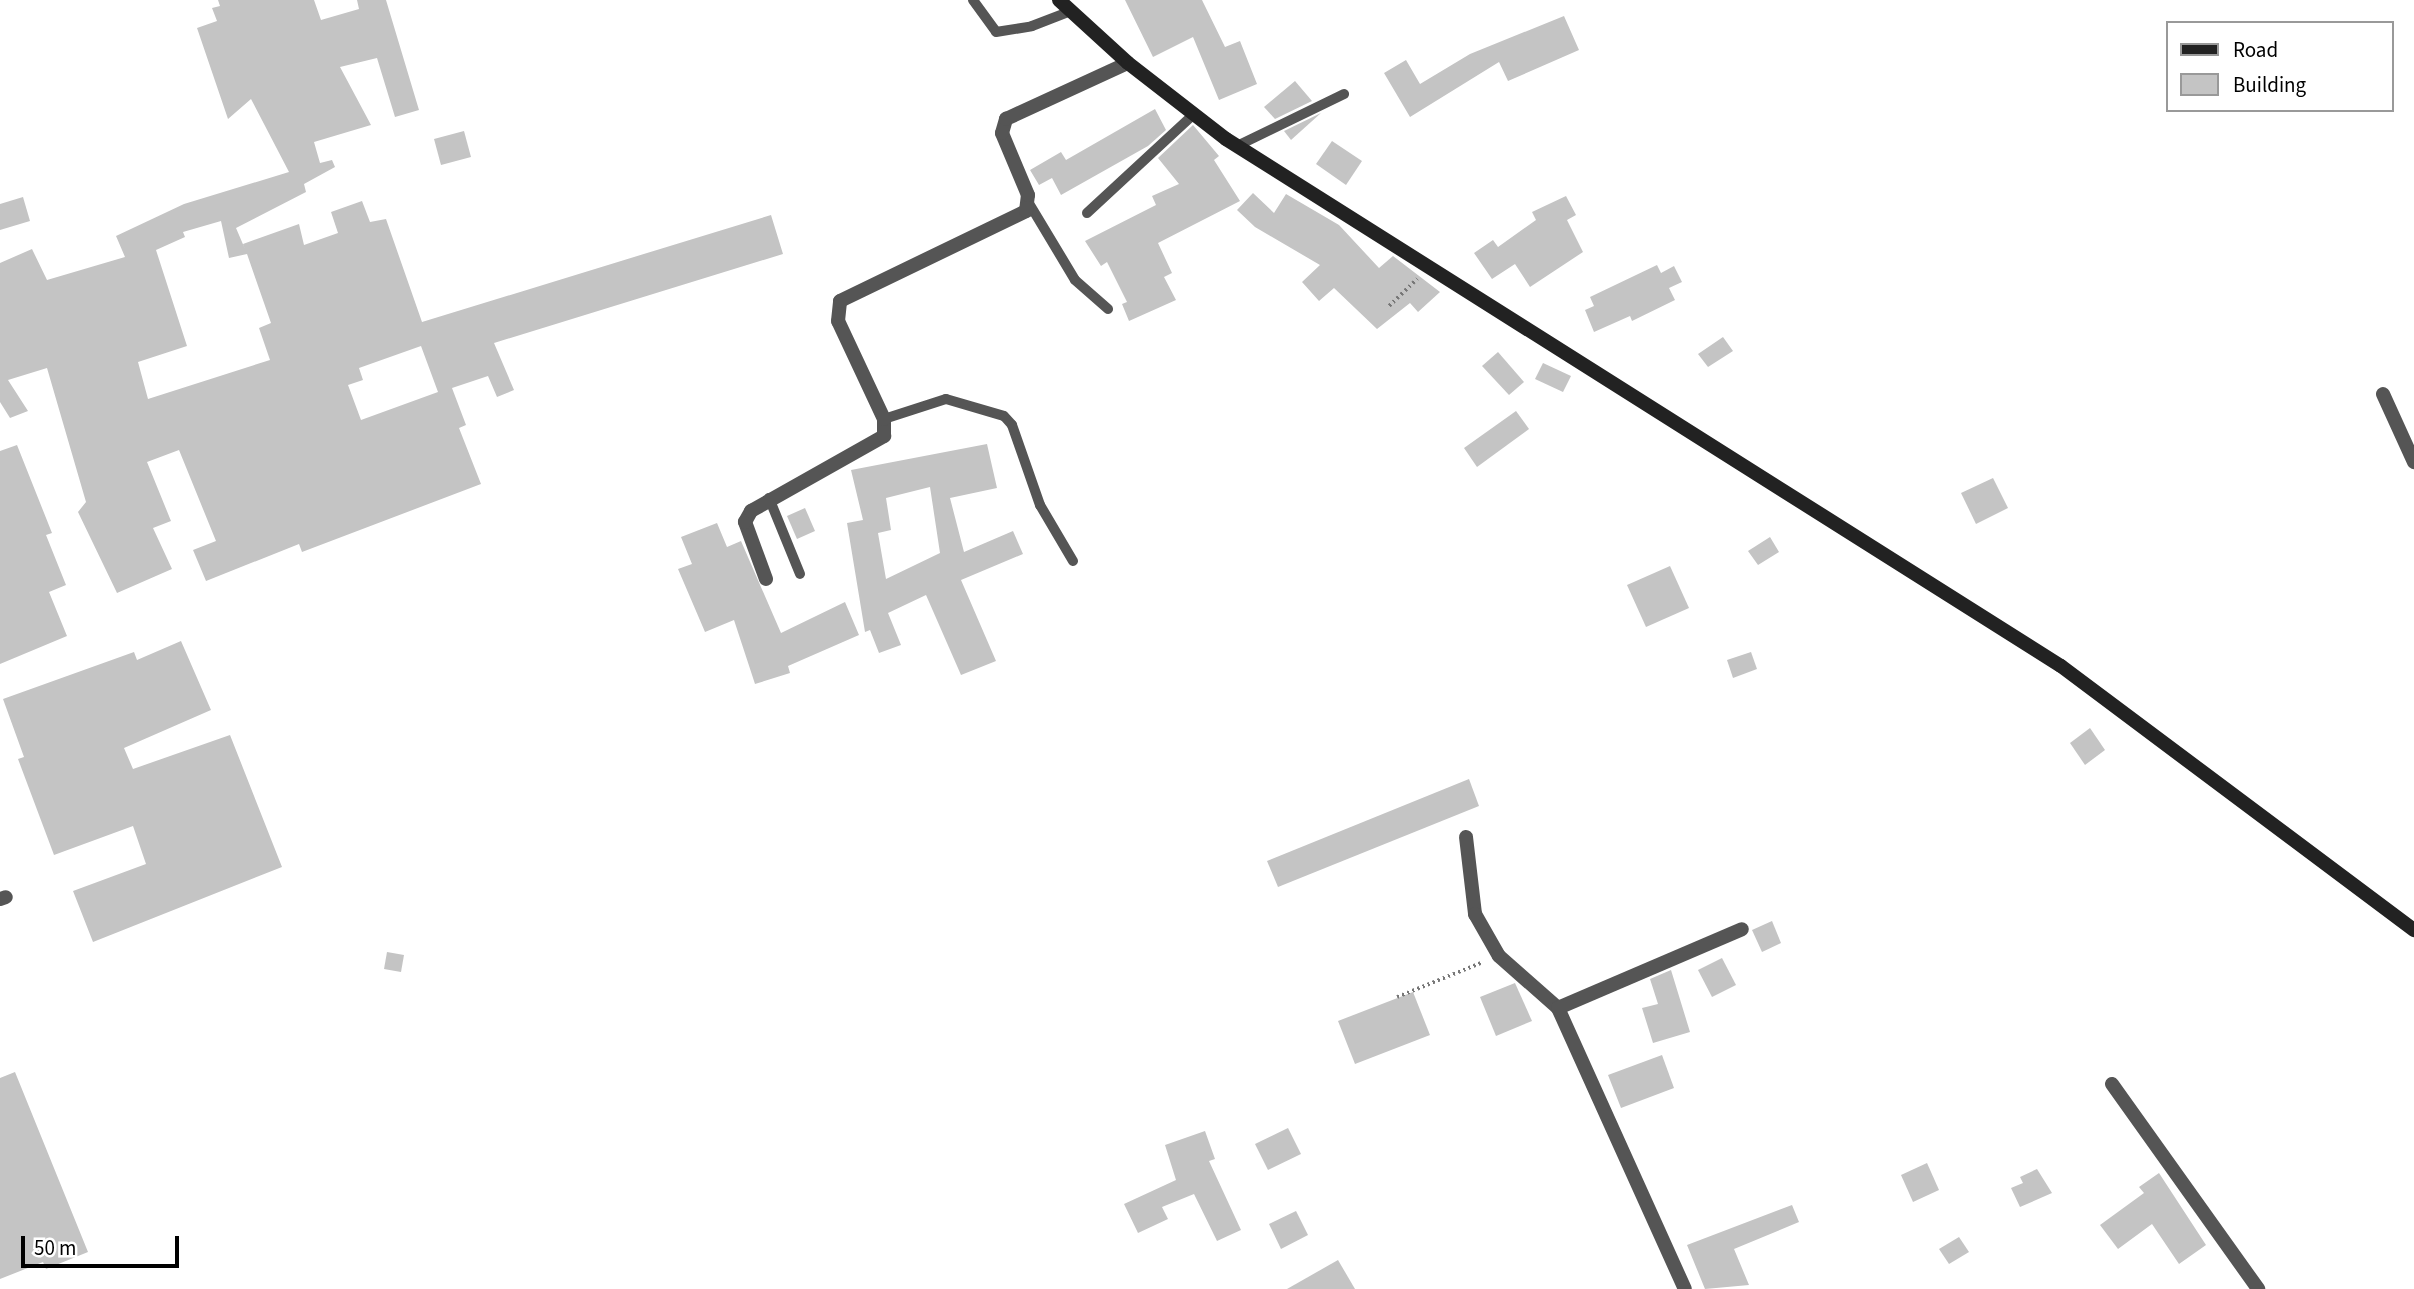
<!DOCTYPE html>
<style>
body{margin:0}
#map{position:relative;width:2414px;height:1289px;overflow:hidden;background:#fff;font-family:"Source Sans 3",sans-serif}
div>[style]{position:absolute}
.building>*{inset:0;background:#c4c4c4}
.path>*{height:3.5px;margin-top:-1.75px;transform-origin:0;background:repeating-linear-gradient(90deg,#777 0 2px,transparent 0 5.5px)}
.lane>*{height:10px;margin:-5px;padding:0 5px;transform-origin:5px;border-radius:5px;background:#555}
.street>*{height:14px;margin:-7px;padding:0 7px;transform-origin:7px;border-radius:7px;background:#555}
.secondary>*{height:14px;margin:-7px;padding:0 7px;transform-origin:7px;border-radius:7px;background:#222}
span{translate:-50% -50%;white-space:nowrap;text-align:center;line-height:1.15;-webkit-text-stroke:5px #fff;paint-order:stroke}
.legend{position:absolute;left:2166px;top:21px;width:228px;height:91px;box-sizing:border-box;background:#fff;border:2px solid #999;margin:0;padding:9px 12px;list-style:none;font-size:21px;color:#000}
.legend li{display:flex;align-items:center;gap:14px;height:35px}
.legend b{width:35px;border:2px solid #999}
.scale{position:absolute;left:21px;top:1236px;width:158px;height:32px;box-sizing:border-box;border:4px solid #000;border-top:0;padding-left:9px;font-size:21px;line-height:24px;white-space:nowrap;color:#000;-webkit-text-stroke:5px #fff;paint-order:stroke}
</style>
<div id="map">
<div class="building">
<i style="clip-path:polygon(evenodd,218px 0,314px 0,321px 20px,359px 9px,357px 0,386px 0,419px 110px,395px 117px,377px 58px,340px 67px,371px 125px,314px 142px,320px 163px,332px 160px,335px 167px,304px 184px,306px 192px,236px 228px,245px 249px,243px 244px,299px 224px,304px 245px,338px 233px,331px 212px,362px 201px,370px 222px,386px 219px,422px 322px,771px 215px,783px 254px,494px 343px,514px 390px,497px 397px,488px 376px,452px 388px,466px 425px,459px 428px,481px 484px,302px 552px,299px 544px,206px 581px,193px 550px,216px 541px,179px 450px,147px 462px,171px 521px,153px 528px,172px 569px,117px 593px,78px 512px,86px 502px,47px 368px,8px 380px,28px 411px,10px 418px,0 402px,0 263px,32px 249px,47px 280px,125px 257px,116px 236px,184px 204px,289px 172px,251px 99px,228px 119px,197px 28px,217px 21px,212px 8px,220px 6px,218px 0,221px 221px,229px 258px,247px 254px,271px 323px,259px 328px,270px 360px,148px 399px,138px 362px,187px 346px,156px 250px,185px 237px,183px 232px,221px 221px,218px 0,421px 346px,438px 392px,361px 420px,348px 385px,363px 380px,359px 368px,421px 346px)"></i>
<i style="clip-path:polygon(1125px 0,1202px 0,1225px 47px,1240px 41px,1257px 84px,1219px 100px,1193px 37px,1153px 57px)"></i>
<i style="clip-path:polygon(1564px 16px,1579px 50px,1508px 81px,1499px 62px,1410px 117px,1384px 73px,1406px 60px,1420px 84px,1470px 54px)"></i>
<i style="clip-path:polygon(1295px 81px,1312px 101px,1275px 119px,1264px 107px)"></i>
<i style="clip-path:polygon(1155px 109px,1166px 130px,1148px 146px,1061px 195px,1052px 178px,1039px 185px,1030px 170px,1061px 152px,1066px 160px)"></i>
<i style="clip-path:polygon(1321px 113px,1291px 140px,1284px 131px)"></i>
<i style="clip-path:polygon(1193px 125px,1219px 156px,1214px 160px,1240px 201px,1158px 243px,1172px 273px,1164px 277px,1176px 300px,1129px 321px,1122px 304px,1127px 302px,1107px 262px,1101px 266px,1085px 241px,1156px 205px,1152px 196px,1179px 184px,1158px 158px)"></i>
<i style="clip-path:polygon(464px 131px,471px 157px,441px 165px,434px 139px)"></i>
<i style="clip-path:polygon(1332px 141px,1362px 161px,1346px 185px,1316px 164px)"></i>
<i style="clip-path:polygon(1253px 193px,1274px 213px,1286px 194px,1339px 225px,1379px 268px,1393px 256px,1440px 292px,1418px 312px,1410px 303px,1377px 329px,1334px 288px,1319px 301px,1302px 282px,1320px 265px,1255px 227px,1237px 210px)"></i>
<i style="clip-path:polygon(1566px 196px,1576px 215px,1567px 220px,1583px 252px,1530px 287px,1515px 264px,1492px 279px,1474px 253px,1493px 240px,1498px 247px,1536px 220px,1532px 212px)"></i>
<i style="clip-path:polygon(23px 197px,30px 221px,0 230px,0 204px)"></i>
<i style="clip-path:polygon(1657px 265px,1661px 273px,1674px 266px,1682px 282px,1669px 288px,1675px 300px,1632px 321px,1630px 316px,1594px 332px,1585px 310px,1594px 306px,1590px 297px)"></i>
<i style="clip-path:polygon(1723px 337px,1733px 351px,1708px 367px,1698px 354px)"></i>
<i style="clip-path:polygon(1498px 352px,1524px 382px,1509px 395px,1482px 366px)"></i>
<i style="clip-path:polygon(1543px 363px,1571px 376px,1563px 392px,1535px 379px)"></i>
<i style="clip-path:polygon(1516px 411px,1529px 429px,1477px 467px,1464px 448px)"></i>
<i style="clip-path:polygon(evenodd,987px 444px,997px 488px,950px 498px,964px 552px,1013px 531px,1023px 554px,961px 580px,996px 661px,961px 675px,926px 595px,888px 613px,901px 645px,879px 653px,870px 630px,865px 632px,847px 523px,863px 520px,851px 470px,987px 444px,930px 487px,940px 553px,886px 579px,878px 533px,891px 530px,886px 498px,930px 487px)"></i>
<i style="clip-path:polygon(17px 445px,52px 533px,46px 535px,66px 585px,49px 592px,67px 636px,0 664px,0 451px)"></i>
<i style="clip-path:polygon(1993px 478px,2008px 508px,1976px 524px,1961px 493px)"></i>
<i style="clip-path:polygon(805px 508px,815px 531px,797px 539px,787px 516px)"></i>
<i style="clip-path:polygon(717px 523px,727px 547px,741px 541px,781px 633px,845px 602px,859px 635px,788px 666px,790px 673px,755px 684px,734px 620px,705px 632px,678px 569px,692px 564px,681px 537px)"></i>
<i style="clip-path:polygon(1770px 537px,1779px 552px,1758px 565px,1748px 551px)"></i>
<i style="clip-path:polygon(1670px 566px,1689px 608px,1646px 627px,1627px 585px)"></i>
<i style="clip-path:polygon(181px 641px,211px 710px,124px 748px,133px 769px,230px 735px,282px 867px,93px 942px,73px 891px,146px 864px,133px 826px,54px 855px,18px 759px,24px 757px,3px 699px,134px 652px,137px 660px)"></i>
<i style="clip-path:polygon(1751px 652px,1757px 669px,1733px 678px,1727px 660px)"></i>
<i style="clip-path:polygon(2090px 728px,2105px 750px,2085px 765px,2070px 743px)"></i>
<i style="clip-path:polygon(1469px 779px,1479px 806px,1278px 887px,1267px 861px)"></i>
<i style="clip-path:polygon(1772px 921px,1781px 943px,1762px 952px,1752px 930px)"></i>
<i style="clip-path:polygon(387px 952px,404px 955px,401px 972px,384px 969px)"></i>
<i style="clip-path:polygon(1722px 958px,1736px 985px,1712px 997px,1698px 970px)"></i>
<i style="clip-path:polygon(1671px 970px,1690px 1032px,1653px 1043px,1642px 1008px,1658px 1004px,1650px 979px)"></i>
<i style="clip-path:polygon(1515px 983px,1532px 1021px,1496px 1036px,1480px 997px)"></i>
<i style="clip-path:polygon(1413px 992px,1430px 1035px,1355px 1064px,1338px 1021px)"></i>
<i style="clip-path:polygon(1662px 1055px,1674px 1088px,1621px 1108px,1608px 1075px)"></i>
<i style="clip-path:polygon(15px 1072px,88px 1252px,46px 1269px,43px 1262px,0 1279px,0 1078px)"></i>
<i style="clip-path:polygon(1288px 1128px,1301px 1154px,1268px 1170px,1255px 1144px)"></i>
<i style="clip-path:polygon(1205px 1131px,1215px 1159px,1209px 1161px,1241px 1230px,1217px 1241px,1194px 1194px,1162px 1207px,1168px 1219px,1138px 1233px,1124px 1204px,1176px 1180px,1165px 1145px)"></i>
<i style="clip-path:polygon(1927px 1163px,1939px 1190px,1913px 1202px,1901px 1175px)"></i>
<i style="clip-path:polygon(2037px 1169px,2052px 1193px,2020px 1207px,2011px 1188px,2023px 1183px,2020px 1177px)"></i>
<i style="clip-path:polygon(2159px 1173px,2206px 1245px,2179px 1264px,2152px 1224px,2118px 1249px,2100px 1225px,2144px 1193px,2139px 1187px)"></i>
<i style="clip-path:polygon(1792px 1205px,1799px 1222px,1734px 1249px,1749px 1285px,1705px 1289px,1687px 1245px)"></i>
<i style="clip-path:polygon(1296px 1211px,1308px 1235px,1281px 1249px,1269px 1224px)"></i>
<i style="clip-path:polygon(1959px 1237px,1969px 1252px,1949px 1264px,1939px 1249px)"></i>
<i style="clip-path:polygon(1338px 1260px,1355px 1289px,1287px 1289px)"></i>
</div>
<div class="path">
<i style="left:1389px;top:306px;width:39px;rotate:-44deg"></i>
<i style="left:1397px;top:997px;width:93px;rotate:-22.1deg"></i>
</div>
<div class="lane">
<i style="left:973px;top:0;width:39px;rotate:54deg"></i>
<i style="left:996px;top:32px;width:36px;rotate:-9deg"></i>
<i style="left:1032px;top:26px;width:42px;rotate:-21deg"></i>
<i style="left:1237px;top:146px;width:119px;rotate:-25.9deg"></i>
<i style="left:1030px;top:205px;width:87px;rotate:59deg"></i>
<i style="left:1075px;top:280px;width:44px;rotate:41.3deg"></i>
<i style="left:1087px;top:213px;width:146px;rotate:-42.8deg"></i>
<i style="left:884px;top:419px;width:65px;rotate:-17.9deg"></i>
<i style="left:946px;top:399px;width:60px;rotate:16.3deg"></i>
<i style="left:1004px;top:416px;width:12px;rotate:48deg"></i>
<i style="left:1012px;top:425px;width:85px;rotate:70.7deg"></i>
<i style="left:1040px;top:505px;width:65px;rotate:59.5deg"></i>
<i style="left:769px;top:498px;width:82px;rotate:67.8deg"></i>
</div>
<div class="street">
<i style="left:2383px;top:394px;width:75px;rotate:65.5deg"></i>
<i style="left:766px;top:579px;width:61px;rotate:-110.2deg"></i>
<i style="left:745px;top:522px;width:13px;rotate:-61deg"></i>
<i style="left:751px;top:511px;width:153px;rotate:-29.4deg"></i>
<i style="left:884px;top:436px;width:17px;rotate:-90deg"></i>
<i style="left:884px;top:419px;width:108px;rotate:-115.1deg"></i>
<i style="left:838px;top:321px;width:20px;rotate:-84deg"></i>
<i style="left:840px;top:301px;width:207px;rotate:-25.8deg"></i>
<i style="left:1026px;top:211px;width:16px;rotate:-83deg"></i>
<i style="left:1028px;top:195px;width:67px;rotate:-112.8deg"></i>
<i style="left:1002px;top:133px;width:15px;rotate:-74deg"></i>
<i style="left:1006px;top:119px;width:134px;rotate:-24.7deg"></i>
<i style="left:1466px;top:837px;width:78px;rotate:83.3deg"></i>
<i style="left:1475px;top:914px;width:48px;rotate:60.3deg"></i>
<i style="left:1499px;top:956px;width:79px;rotate:41.4deg"></i>
<i style="left:1558px;top:1008px;width:308px;rotate:65.7deg"></i>
<i style="left:0;top:899px;width:6px;rotate:-18deg"></i>
<i style="left:1558px;top:1008px;width:200px;rotate:-23.2deg"></i>
<i style="left:2112px;top:1084px;width:252px;rotate:54.5deg"></i>
</div>
<div class="secondary">
<i style="left:1059px;top:0;width:93px;rotate:42.4deg"></i>
<i style="left:1128px;top:63px;width:124px;rotate:37.8deg"></i>
<i style="left:1226px;top:139px;width:987px;rotate:32.26deg"></i>
<i style="left:2061px;top:666px;width:441px;rotate:36.8deg"></i>
</div>
<ul class="legend">
<li><b style="height:9px;background:#222"></b>Road</li>
<li><b style="height:19px;background:#c4c4c4"></b>Building</li>
</ul>
<div class="scale">50 m</div>
</div>
